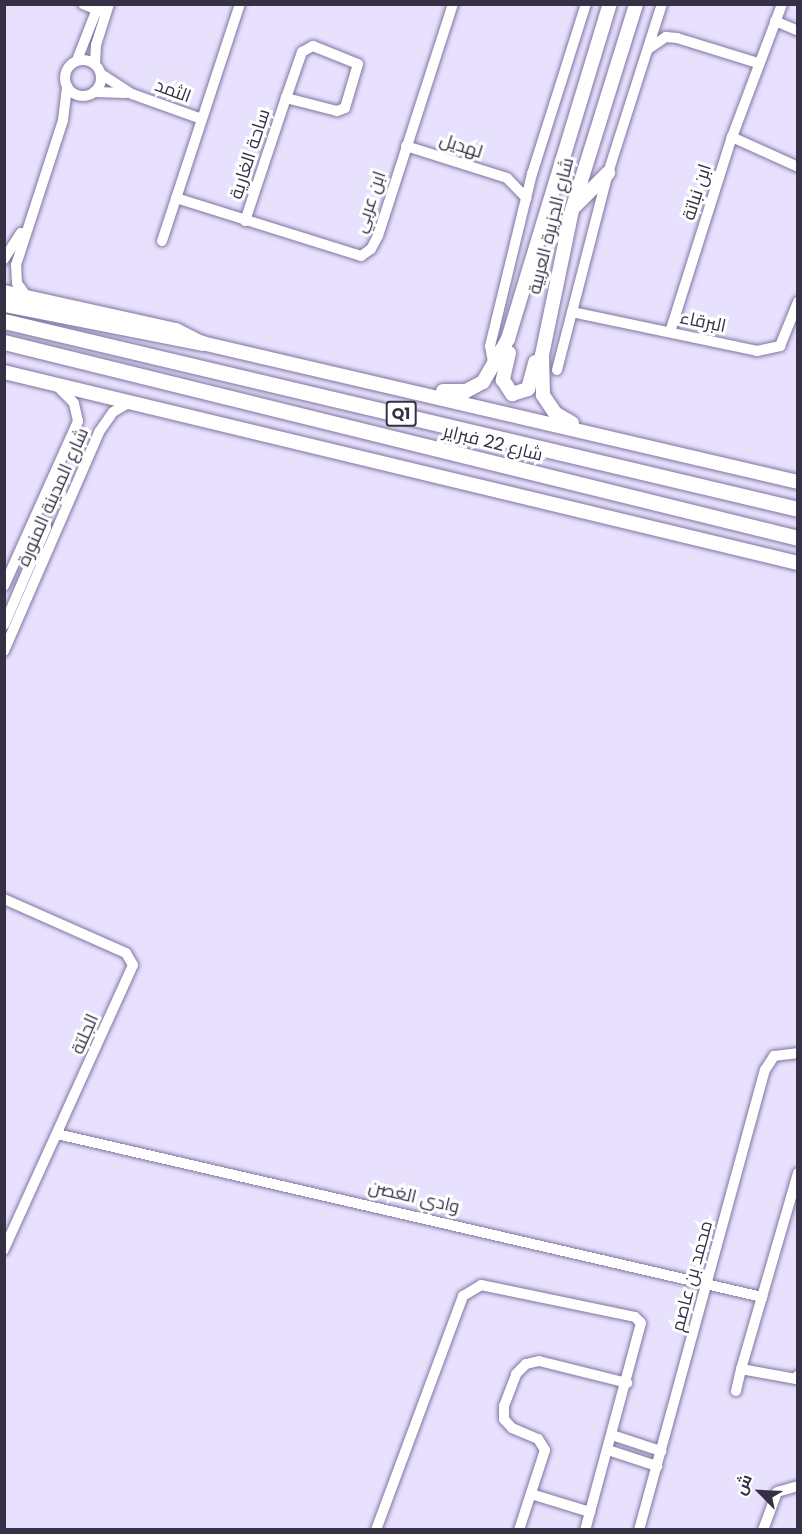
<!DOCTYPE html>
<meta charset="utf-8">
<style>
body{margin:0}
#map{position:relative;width:802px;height:1534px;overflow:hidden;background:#e8e1fe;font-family:Poppins,Cairo,sans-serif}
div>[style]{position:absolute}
.roads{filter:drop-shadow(0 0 2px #8175a1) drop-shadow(0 0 2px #8175a1)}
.minor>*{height:10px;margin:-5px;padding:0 5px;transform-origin:5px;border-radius:5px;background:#fff}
.minor>.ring{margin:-5px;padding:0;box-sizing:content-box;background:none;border:10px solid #fff;border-radius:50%}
.major>*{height:14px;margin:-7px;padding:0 7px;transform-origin:7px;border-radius:7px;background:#fff}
.highway>*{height:15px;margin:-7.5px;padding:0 7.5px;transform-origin:7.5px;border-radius:7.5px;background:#fff}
span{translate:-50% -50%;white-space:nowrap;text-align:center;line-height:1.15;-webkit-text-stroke:6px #fff;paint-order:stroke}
.shield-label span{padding:2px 4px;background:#fff;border:2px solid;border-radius:4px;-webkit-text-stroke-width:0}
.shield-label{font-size:16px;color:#353043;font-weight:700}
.street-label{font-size:18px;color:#353043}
.frame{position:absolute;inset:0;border:6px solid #353043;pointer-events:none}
.north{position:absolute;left:730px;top:1462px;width:60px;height:60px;-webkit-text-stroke:4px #fff;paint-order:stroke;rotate:294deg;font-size:16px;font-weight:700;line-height:24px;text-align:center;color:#353043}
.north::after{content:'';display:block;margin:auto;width:21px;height:27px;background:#353043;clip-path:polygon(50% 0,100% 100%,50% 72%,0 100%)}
</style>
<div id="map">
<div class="roads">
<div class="minor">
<i style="left:83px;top:4px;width:22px;rotate:22deg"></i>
<i style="left:775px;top:21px;width:25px;rotate:23deg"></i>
<i style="left:648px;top:49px;width:22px;rotate:-34deg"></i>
<i style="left:666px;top:37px;width:11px;rotate:5deg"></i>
<i style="left:677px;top:38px;width:85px;rotate:17.2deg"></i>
<i class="ring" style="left:65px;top:60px;width:26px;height:26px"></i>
<i style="left:77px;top:60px;width:60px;rotate:-68.6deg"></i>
<i style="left:95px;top:64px;width:19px;rotate:-87deg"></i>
<i style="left:96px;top:45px;width:43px;rotate:-72.4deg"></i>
<i style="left:101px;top:74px;width:37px;rotate:33deg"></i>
<i style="left:132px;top:94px;width:74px;rotate:19.7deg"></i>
<i style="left:94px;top:92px;width:32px;rotate:2deg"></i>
<i style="left:732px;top:137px;width:72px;rotate:24.4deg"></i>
<i style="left:406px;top:146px;width:106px;rotate:17.6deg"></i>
<i style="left:507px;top:178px;width:28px;rotate:46deg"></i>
<i style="left:176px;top:198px;width:194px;rotate:17.4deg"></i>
<i style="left:361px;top:256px;width:12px;rotate:-35deg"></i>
<i style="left:371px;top:249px;width:15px;rotate:-62deg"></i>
<i style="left:378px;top:236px;width:244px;rotate:-72.1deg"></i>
<i style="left:245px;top:221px;width:130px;rotate:-71.6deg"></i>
<i style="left:286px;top:98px;width:49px;rotate:-70.8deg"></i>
<i style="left:302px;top:52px;width:13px;rotate:-29deg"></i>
<i style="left:313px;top:46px;width:48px;rotate:21.8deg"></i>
<i style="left:358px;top:64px;width:46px;rotate:106.5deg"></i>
<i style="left:345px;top:108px;width:9px;rotate:159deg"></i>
<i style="left:337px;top:111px;width:53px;rotate:-165.7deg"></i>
<i style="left:162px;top:241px;width:250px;rotate:-71.8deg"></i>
<i style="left:4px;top:259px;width:31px;rotate:-57deg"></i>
<i style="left:27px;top:297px;width:17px;rotate:-126deg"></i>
<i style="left:17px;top:283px;width:18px;rotate:-93deg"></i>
<i style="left:16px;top:265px;width:152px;rotate:-72deg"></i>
<i style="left:63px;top:120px;width:34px;rotate:-83deg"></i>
<i style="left:572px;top:312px;width:189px;rotate:11.9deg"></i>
<i style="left:757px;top:351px;width:24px;rotate:-12deg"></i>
<i style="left:780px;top:346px;width:48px;rotate:-67.8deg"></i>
<i style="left:670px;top:332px;width:205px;rotate:-72.4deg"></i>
<i style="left:732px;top:137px;width:142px;rotate:-69.4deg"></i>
<i style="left:494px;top:368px;width:22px;rotate:-100deg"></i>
<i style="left:490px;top:346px;width:177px;rotate:-76.3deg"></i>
<i style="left:532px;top:174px;width:178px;rotate:-72.4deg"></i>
<i style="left:557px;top:370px;width:203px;rotate:-75.5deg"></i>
<i style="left:608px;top:173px;width:177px;rotate:-72.3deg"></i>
<i style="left:4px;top:586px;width:181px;rotate:-65.8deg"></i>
<i style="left:78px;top:421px;width:18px;rotate:-103deg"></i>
<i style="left:74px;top:403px;width:25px;rotate:-135deg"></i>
<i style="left:4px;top:625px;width:106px;rotate:-66.6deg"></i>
<i style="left:46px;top:528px;width:6px;rotate:-99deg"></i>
<i style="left:45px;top:522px;width:10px;rotate:-151deg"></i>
<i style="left:4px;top:651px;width:239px;rotate:-66.5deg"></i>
<i style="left:99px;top:432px;width:24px;rotate:-55deg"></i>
<i style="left:113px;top:412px;width:22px;rotate:-30deg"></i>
<i style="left:4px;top:899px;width:133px;rotate:23.9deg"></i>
<i style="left:126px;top:953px;width:14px;rotate:60deg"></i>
<i style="left:133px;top:965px;width:313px;rotate:114.4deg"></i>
<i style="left:57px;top:1134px;width:724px;rotate:13.02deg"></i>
<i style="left:798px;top:1173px;width:204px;rotate:106.2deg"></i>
<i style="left:741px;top:1369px;width:56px;rotate:10.3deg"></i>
<i style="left:796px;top:1379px;width:4px;rotate:-63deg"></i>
<i style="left:736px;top:1391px;width:23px;rotate:-77deg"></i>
<i style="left:612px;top:1435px;width:52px;rotate:18.1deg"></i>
<i style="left:608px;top:1450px;width:52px;rotate:18.1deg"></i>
<i style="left:531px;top:1494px;width:62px;rotate:17deg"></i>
<i style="left:376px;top:1530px;width:250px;rotate:-69.6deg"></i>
<i style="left:463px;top:1296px;width:21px;rotate:-31deg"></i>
<i style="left:481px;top:1285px;width:157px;rotate:11.7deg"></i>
<i style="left:635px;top:1317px;width:8px;rotate:45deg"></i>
<i style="left:641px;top:1323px;width:214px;rotate:105.1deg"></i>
<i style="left:519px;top:1530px;width:84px;rotate:-72deg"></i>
<i style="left:545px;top:1450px;width:13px;rotate:-122deg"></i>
<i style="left:538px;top:1439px;width:28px;rotate:-157deg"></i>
<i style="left:512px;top:1428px;width:12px;rotate:-132deg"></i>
<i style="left:504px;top:1419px;width:13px;rotate:-90deg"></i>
<i style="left:504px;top:1406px;width:34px;rotate:-69deg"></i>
<i style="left:516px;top:1374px;width:14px;rotate:-45deg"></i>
<i style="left:526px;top:1364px;width:13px;rotate:-13deg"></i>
<i style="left:539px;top:1361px;width:91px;rotate:14deg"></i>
<i style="left:639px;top:1530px;width:477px;rotate:-74.7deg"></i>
<i style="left:765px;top:1070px;width:17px;rotate:-57deg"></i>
<i style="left:774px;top:1056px;width:24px;rotate:-7deg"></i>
<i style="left:763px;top:1530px;width:40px;rotate:-69.8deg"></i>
<i style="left:777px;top:1492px;width:22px;rotate:-16deg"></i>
</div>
<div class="major">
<i style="left:575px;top:206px;width:47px;rotate:-45deg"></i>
<i style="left:4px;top:292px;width:176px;rotate:12.5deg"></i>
<i style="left:176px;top:330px;width:29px;rotate:27deg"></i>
<i style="left:202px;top:343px;width:612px;rotate:13.13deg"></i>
<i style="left:509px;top:353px;width:28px;rotate:103deg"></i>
<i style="left:503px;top:380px;width:17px;rotate:57deg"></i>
<i style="left:512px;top:394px;width:17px;rotate:-17deg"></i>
<i style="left:528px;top:389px;width:28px;rotate:-75deg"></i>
<i style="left:4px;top:372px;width:817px;rotate:13.53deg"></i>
<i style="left:443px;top:391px;width:23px"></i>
<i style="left:466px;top:391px;width:19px;rotate:-28deg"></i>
<i style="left:483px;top:382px;width:50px;rotate:-59.8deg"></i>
<i style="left:508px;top:339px;width:350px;rotate:-73.1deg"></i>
<i style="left:572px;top:423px;width:20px;rotate:-150deg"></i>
<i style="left:555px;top:413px;width:22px;rotate:-124deg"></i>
<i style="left:543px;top:395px;width:40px;rotate:-91.4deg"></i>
<i style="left:542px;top:355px;width:148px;rotate:-78.3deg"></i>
<i style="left:572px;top:210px;width:216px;rotate:-72.7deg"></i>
</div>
<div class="highway">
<i style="left:4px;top:304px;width:202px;rotate:11.1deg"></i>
<i style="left:4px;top:321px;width:816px;rotate:13.32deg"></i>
<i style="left:4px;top:342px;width:818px;rotate:13.87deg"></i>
</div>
</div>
<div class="shield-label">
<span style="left:401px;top:414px">Q1</span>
</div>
<div class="street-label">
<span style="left:173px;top:91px;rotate:20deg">الثمد</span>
<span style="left:461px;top:146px;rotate:18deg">لهديل</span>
<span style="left:250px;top:154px;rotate:-72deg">ساحة الغارية</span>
<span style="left:697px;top:192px;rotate:-72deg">ابن نباتة</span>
<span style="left:370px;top:202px;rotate:-71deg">ابن عربي</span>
<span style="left:551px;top:226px;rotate:-76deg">شارع الجزيرة العربية</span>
<span style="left:703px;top:322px;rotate:12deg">البرقاء</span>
<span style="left:493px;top:443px;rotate:14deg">شارع 22 فبراير</span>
<span style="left:53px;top:497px;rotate:-66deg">شارع المدينة المنورة</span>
<span style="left:85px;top:1034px;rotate:-66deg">الجلتة</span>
<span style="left:414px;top:1197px;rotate:13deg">وادي الغصن</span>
<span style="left:692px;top:1276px;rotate:-75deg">محمد بن عاصم</span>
</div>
<div class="frame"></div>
<div class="north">ش</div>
</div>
